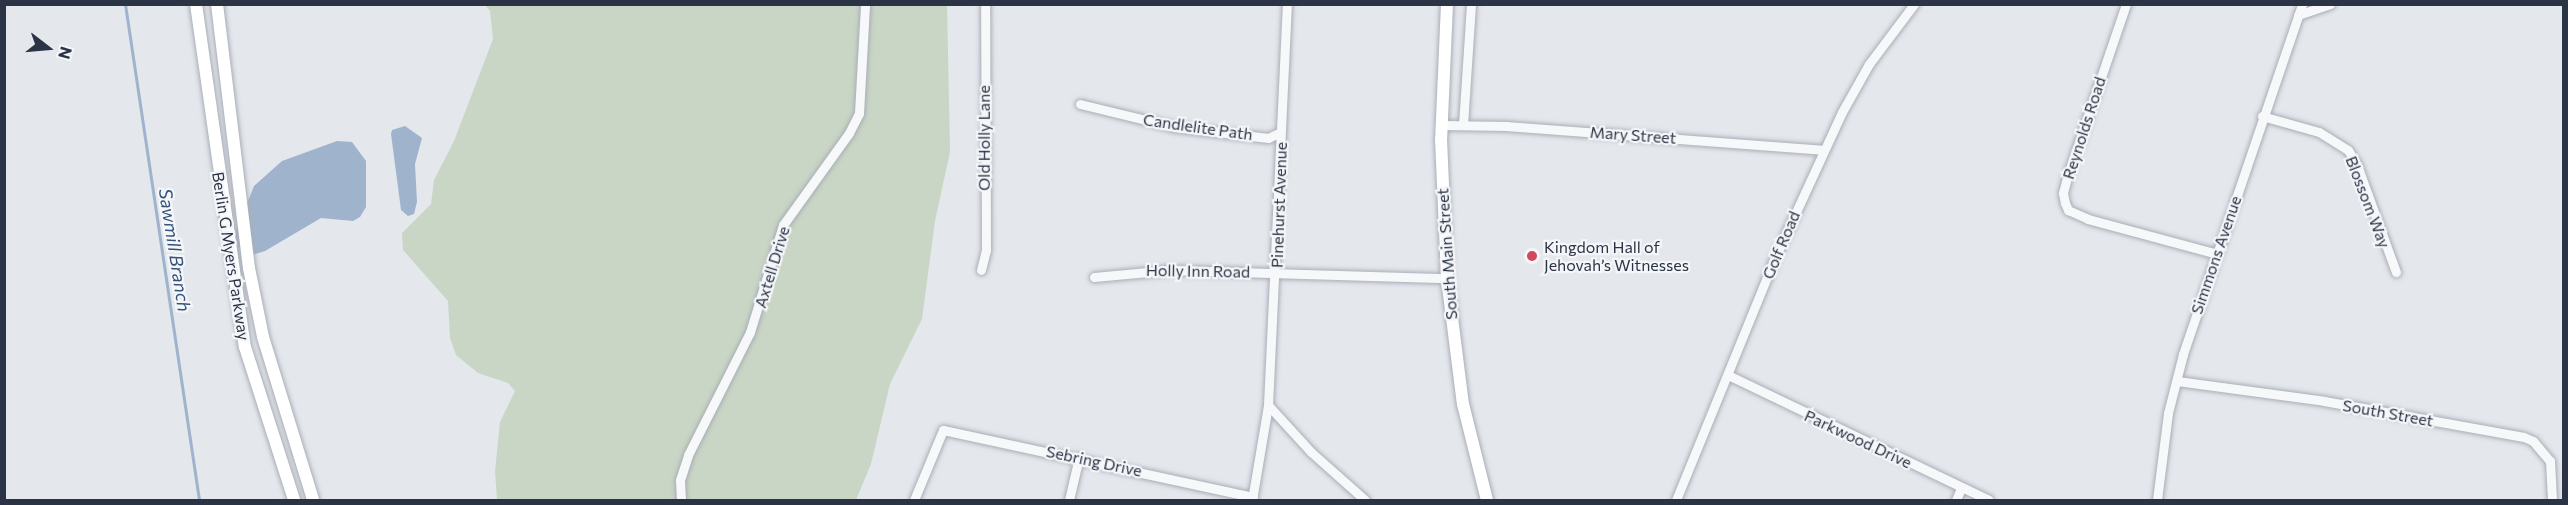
<!DOCTYPE html>
<meta charset="utf-8">
<style>
body{margin:0}
#map{position:relative;width:2568px;height:505px;overflow:hidden;background:#e4e7ec;font-family:Commissioner,sans-serif}
div>[style]{position:absolute}
.green>*{inset:0;background:#c9d6c5}
.water>*{inset:0;background:#9fb4cc}
.stream>*{height:3px;margin:-1.5px;padding:0 1.5px;transform-origin:1.5px;border-radius:1.5px;background:#9fb4cc}
.roads{filter:drop-shadow(0 0 2px #a9aeb7) drop-shadow(0 0 2px #a9aeb7)}
.minor>*{height:9px;margin:-4.5px;padding:0 4.5px;transform-origin:4.5px;border-radius:4.5px;background:#f7f8fa}
.major>*{height:12px;margin:-6px;padding:0 6px;transform-origin:6px;border-radius:6px;background:#fff}
.dots>*{width:16px;height:16px;translate:-50% -50%;box-sizing:border-box;border:3px solid #f4f6f9;border-radius:50%}
span{translate:-50% -50%;white-space:nowrap;text-align:center;line-height:1.15;-webkit-text-stroke:4.5px #f4f6f9;paint-order:stroke}
.street-label{font-size:16px;color:#2b3445}
.poi-label{font-size:16px;color:#2b3445}
.left{translate:0 -50%;text-align:left}
.water-label{font-size:18px;color:#34527a;font-style:italic}
.frame{position:absolute;inset:0;border:6px solid #2b3445;pointer-events:none}
.north{position:absolute;left:18px;top:18px;width:60px;height:60px;-webkit-text-stroke:4px #f4f6f9;paint-order:stroke;rotate:106deg;font-size:16px;font-weight:700;line-height:24px;text-align:center;color:#2b3445}
.north::after{content:'';display:block;margin:auto;width:21px;height:27px;background:#2b3445;clip-path:polygon(50% 0,100% 100%,50% 72%,0 100%)}
</style>
<div id="map">
<div class="green">
<i style="clip-path:polygon(485px 5px,947px 5px,950px 152px,935px 221px,922px 319px,890px 384px,871px 464px,856px 500px,497px 500px,495px 471px,500px 422px,515px 391px,508px 383px,478px 373px,456px 355px,450px 338px,448px 301px,403px 250px,402px 233px,431px 204px,434px 180px,454px 141px,493px 39px,490px 11px)"></i>
</div>
<div class="water">
<i style="clip-path:polygon(405px 126px,422px 138px,415px 164px,417px 202px,414px 214px,408px 216px,401px 210px,391px 134px,392px 130px)"></i>
<i style="clip-path:polygon(337px 141px,352px 142px,366px 161px,366px 207px,360px 217px,353px 221px,321px 218px,265px 251px,252px 255px,241px 250px,236px 244px,236px 231px,254px 186px,282px 161px)"></i>
</div>
<div class="stream">
<i style="left:125px;top:4px;width:501px;rotate:81.51deg"></i>
</div>
<div class="roads">
<div class="minor">
<i style="left:2126px;top:4px;width:180px;rotate:108.8deg"></i>
<i style="left:2068px;top:174px;width:20px;rotate:105deg"></i>
<i style="left:2063px;top:193px;width:10px;rotate:79deg"></i>
<i style="left:2065px;top:203px;width:8px;rotate:67deg"></i>
<i style="left:2068px;top:210px;width:22px;rotate:24deg"></i>
<i style="left:2088px;top:219px;width:131px;rotate:15.1deg"></i>
<i style="left:2298px;top:15px;width:34px;rotate:-19deg"></i>
<i style="left:1080px;top:104px;width:98px;rotate:13.6deg"></i>
<i style="left:1175px;top:127px;width:94px;rotate:6.7deg"></i>
<i style="left:1268px;top:138px;width:14px;rotate:-25deg"></i>
<i style="left:2262px;top:116px;width:59px;rotate:15.7deg"></i>
<i style="left:2319px;top:132px;width:34px;rotate:32deg"></i>
<i style="left:2348px;top:150px;width:17px;rotate:59deg"></i>
<i style="left:2357px;top:165px;width:114px;rotate:70deg"></i>
<i style="left:1442px;top:125px;width:65px;rotate:0.9deg"></i>
<i style="left:1507px;top:126px;width:318px;rotate:4.3deg"></i>
<i style="left:1463px;top:125px;width:121px;rotate:-86.2deg"></i>
<i style="left:981px;top:270px;width:21px;rotate:-76deg"></i>
<i style="left:986px;top:250px;width:246px;rotate:-90.2deg"></i>
<i style="left:1094px;top:277px;width:76px;rotate:-5.3deg"></i>
<i style="left:1170px;top:270px;width:277px;rotate:1.7deg"></i>
<i style="left:1728px;top:375px;width:289px;rotate:25.6deg"></i>
<i style="left:2177px;top:381px;width:148px;rotate:7.7deg"></i>
<i style="left:2324px;top:401px;width:203px;rotate:10.2deg"></i>
<i style="left:2524px;top:437px;width:10px;rotate:24deg"></i>
<i style="left:2533px;top:441px;width:26px;rotate:50deg"></i>
<i style="left:2550px;top:461px;width:39px;rotate:87deg"></i>
<i style="left:1268px;top:405px;width:64px;rotate:47.5deg"></i>
<i style="left:1311px;top:452px;width:72px;rotate:41.6deg"></i>
<i style="left:681px;top:500px;width:20px;rotate:-93deg"></i>
<i style="left:680px;top:480px;width:26px;rotate:-72deg"></i>
<i style="left:688px;top:455px;width:138px;rotate:-63.2deg"></i>
<i style="left:750px;top:332px;width:112px;rotate:-72.9deg"></i>
<i style="left:783px;top:225px;width:113px;rotate:-54.3deg"></i>
<i style="left:849px;top:133px;width:22px;rotate:-63deg"></i>
<i style="left:859px;top:113px;width:109px;rotate:-86.8deg"></i>
<i style="left:914px;top:500px;width:76px;rotate:-67.5deg"></i>
<i style="left:943px;top:430px;width:317px;rotate:12.2deg"></i>
<i style="left:1069px;top:500px;width:44px;rotate:-76.9deg"></i>
<i style="left:1252px;top:500px;width:96px;rotate:-80.4deg"></i>
<i style="left:1268px;top:405px;width:401px;rotate:-87.3deg"></i>
<i style="left:1676px;top:500px;width:257px;rotate:-67.8deg"></i>
<i style="left:1773px;top:262px;width:165px;rotate:-65.3deg"></i>
<i style="left:1842px;top:112px;width:55px;rotate:-60.6deg"></i>
<i style="left:1869px;top:64px;width:75px;rotate:-53.1deg"></i>
<i style="left:1956px;top:500px;width:13px;rotate:-67deg"></i>
<i style="left:2157px;top:500px;width:88px;rotate:-82.8deg"></i>
<i style="left:2168px;top:413px;width:61px;rotate:-75.7deg"></i>
<i style="left:2183px;top:354px;width:370px;rotate:-71.2deg"></i>
</div>
<div class="major">
<i style="left:196px;top:4px;width:346px;rotate:81.9deg"></i>
<i style="left:245px;top:347px;width:161px;rotate:72.2deg"></i>
<i style="left:217px;top:4px;width:266px;rotate:83.1deg"></i>
<i style="left:249px;top:268px;width:70px;rotate:78.5deg"></i>
<i style="left:263px;top:337px;width:170px;rotate:72.9deg"></i>
<i style="left:1447px;top:4px;width:135px;rotate:92.5deg"></i>
<i style="left:1441px;top:139px;width:139px;rotate:87.5deg"></i>
<i style="left:1447px;top:278px;width:127px;rotate:82.8deg"></i>
<i style="left:1463px;top:404px;width:99px;rotate:76deg"></i>
</div>
</div>
<div class="dots">
<i style="left:1532px;top:256px;background:#d1495b"></i>
</div>
<div class="street-label">
<span style="left:1198px;top:127px;rotate:8deg">Candlelite Path</span>
<span style="left:2084px;top:128px;rotate:-72deg">Reynolds Road</span>
<span style="left:1633px;top:135px;rotate:4deg">Mary Street</span>
<span style="left:984px;top:138px;rotate:-90deg">Old Holly Lane</span>
<span style="left:2368px;top:202px;rotate:69deg">Blossom Way</span>
<span style="left:1279px;top:205px;rotate:-88deg">Pinehurst Avenue</span>
<span style="left:1781px;top:245px;rotate:-67deg">Golf Road</span>
<span style="left:1447px;top:254px;rotate:-94deg">South Main Street</span>
<span style="left:2216px;top:255px;rotate:-71deg">Simmons Avenue</span>
<span style="left:231px;top:256px;rotate:81deg">Berlin G Myers Parkway</span>
<span style="left:772px;top:267px;rotate:-73deg">Axtell Drive</span>
<span style="left:1198px;top:271px;rotate:1deg">Holly Inn Road</span>
<span style="left:2388px;top:413px;rotate:10deg">South Street</span>
<span style="left:1858px;top:439px;rotate:25deg">Parkwood Drive</span>
<span style="left:1094px;top:461px;rotate:12deg">Sebring Drive</span>
</div>
<div class="poi-label">
<span class="left" style="left:1544px;top:256px">Kingdom Hall of<br>Jehovah’s Witnesses</span>
</div>
<div class="water-label">
<span style="left:175px;top:250px;rotate:81deg">Sawmill Branch</span>
</div>
<div class="frame"></div>
<div class="north">N</div>
</div>
